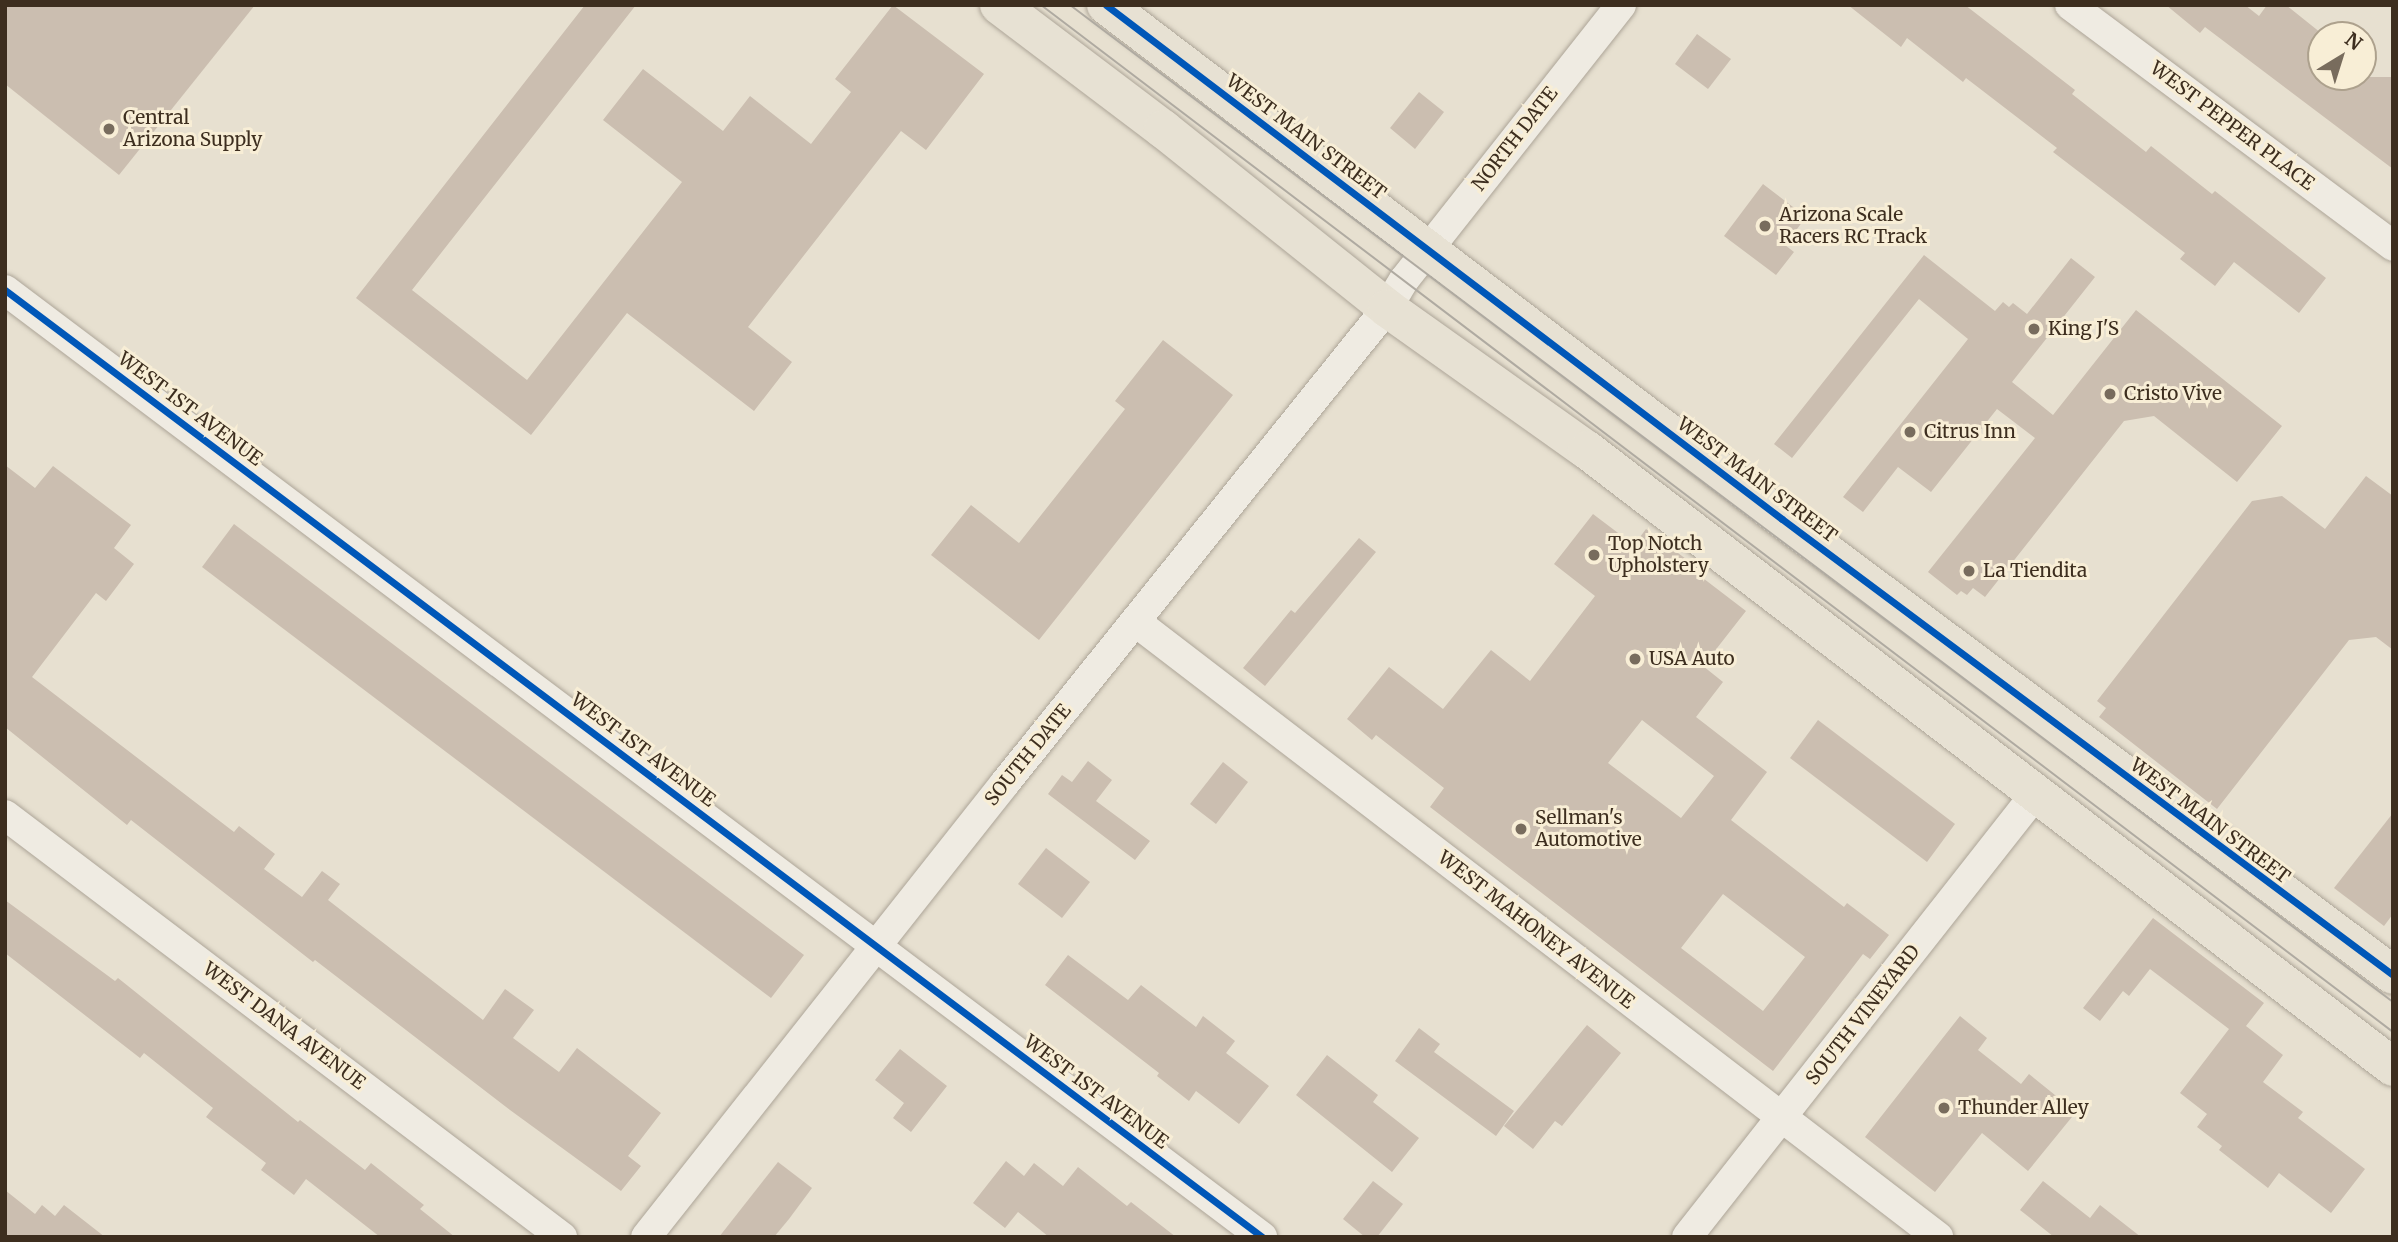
<!DOCTYPE html>
<style>
body{margin:0}
#map{position:relative;width:2398px;height:1242px;overflow:hidden;background:#e7e0d0;font-family:Merriweather,serif}
div>[style]{position:absolute}
.building>*{inset:0;background:#cbbeb0}
.roads{filter:drop-shadow(0 0 2px #ada598) drop-shadow(0 0 2px #ada598)}
.street>*{height:30px;margin:-15px;padding:0 15px;transform-origin:15px;border-radius:15px;background:#efebe2}
.primary>*{height:38px;margin:-19px;padding:0 19px;transform-origin:19px;border-radius:19px;background:#e7e1d3}
.tram>*{height:2px;margin:-1px;padding:0 1px;transform-origin:1px;border-radius:1px;background:#afaaa1}
.cycleway>*{height:7px;margin:-3.5px;padding:0 3.5px;transform-origin:3.5px;border-radius:3.5px;background:#0057b8}
.dots>*{width:19px;height:19px;translate:-50% -50%;box-sizing:border-box;border:4px solid #f8eed6;border-radius:50%}
span{translate:-50% -50%;white-space:nowrap;text-align:center;line-height:1.15;-webkit-text-stroke:6px #f8eed6;paint-order:stroke}
.poi-label{font-size:19px;color:#3d2e1f}
.left{translate:0 -50%;text-align:left}
.street-label{font-size:19px;color:#3d2e1f}
.frame{position:absolute;inset:0;border:7px solid #3d2e1f;pointer-events:none}
.north{position:absolute;left:2307px;top:21px;width:70px;height:70px;box-sizing:border-box;background:#f8eed6;border:2px solid #ada18d;border-radius:50%;rotate:38deg;font-size:19px;font-weight:700;line-height:28px;text-align:center;color:#3d2e1f}
.north::after{content:'';display:block;margin:auto;width:24px;height:32px;background:#786c5d;clip-path:polygon(50% 0,100% 100%,50% 72%,0 100%)}
</style>
<div id="map">
<div class="building">
<i style="clip-path:polygon(5px 5px,255px 5px,119px 175px,5px 84px)"></i>
<i style="clip-path:polygon(585px 5px,636px 5px,412px 290px,527px 380px,682px 182px,603px 120px,643px 69px,723px 131px,750px 96px,811px 144px,851px 92px,835px 79px,893px 5px,984px 74px,926px 150px,901px 131px,748px 327px,792px 362px,754px 411px,627px 313px,531px 435px,356px 298px)"></i>
<i style="clip-path:polygon(1848px 5px,1965px 5px,2075px 90px,2072px 94px,2146px 152px,2151px 146px,2212px 194px,2215px 191px,2326px 278px,2299px 313px,2234px 262px,2215px 286px,2180px 259px,2185px 253px,2053px 152px,2057px 148px,1966px 78px,1963px 82px,1907px 38px,1901px 47px)"></i>
<i style="clip-path:polygon(2166px 5px,2245px 5px,2259px 16px,2267px 5px,2286px 5px,2321px 33px,2321px 77px,2393px 77px,2393px 169px,2205px 27px,2200px 33px)"></i>
<i style="clip-path:polygon(1697px 34px,1731px 59px,1708px 89px,1675px 64px)"></i>
<i style="clip-path:polygon(1419px 92px,1444px 112px,1415px 149px,1390px 128px)"></i>
<i style="clip-path:polygon(1763px 184px,1806px 217px,1785px 245px,1794px 252px,1776px 275px,1724px 236px)"></i>
<i style="clip-path:polygon(1924px 255px,1995px 311px,2003px 302px,2009px 307px,2013px 303px,2027px 314px,2071px 258px,2095px 277px,2012px 382px,2053px 415px,2136px 310px,2282px 426px,2237px 482px,2154px 416px,2124px 421px,1985px 597px,1973px 588px,1967px 595px,1961px 591px,1957px 595px,1928px 572px,2035px 438px,1997px 409px,1931px 492px,1898px 467px,1863px 512px,1843px 497px,1968px 339px,1919px 299px,1792px 458px,1774px 444px)"></i>
<i style="clip-path:polygon(1163px 340px,1233px 395px,1039px 640px,931px 555px,971px 505px,1019px 543px,1125px 409px,1115px 401px)"></i>
<i style="clip-path:polygon(5px 465px,35px 488px,53px 466px,131px 525px,114px 548px,134px 564px,106px 601px,96px 593px,32px 677px,234px 832px,239px 826px,275px 854px,264px 869px,302px 897px,322px 871px,340px 884px,328px 900px,483px 1020px,505px 989px,534px 1010px,513px 1038px,559px 1072px,577px 1048px,661px 1113px,628px 1156px,641px 1166px,621px 1191px,510px 1110px,315px 960px,313px 962px,131px 820px,127px 825px,5px 727px)"></i>
<i style="clip-path:polygon(2366px 476px,2393px 496px,2393px 650px,2376px 637px,2349px 640px,2217px 809px,2099px 717px,2106px 708px,2097px 701px,2252px 501px,2282px 496px,2325px 529px)"></i>
<i style="clip-path:polygon(evenodd,1593px 514px,1634px 545px,1646px 529px,1698px 568px,1695px 572px,1746px 611px,1703px 666px,1723px 682px,1696px 717px,1767px 772px,1731px 820px,1844px 907px,1847px 903px,1889px 935px,1870px 959px,1863px 954px,1773px 1071px,1430px 807px,1444px 788px,1376px 735px,1372px 740px,1347px 719px,1389px 667px,1443px 709px,1491px 650px,1530px 681px,1595px 596px,1554px 564px,1593px 514px,1642px 720px,1714px 776px,1681px 818px,1608px 763px,1642px 720px,1593px 514px,1723px 894px,1805px 957px,1763px 1011px,1681px 948px,1723px 894px)"></i>
<i style="clip-path:polygon(234px 524px,804px 955px,771px 998px,202px 567px)"></i>
<i style="clip-path:polygon(1359px 538px,1376px 552px,1265px 686px,1243px 668px,1291px 610px,1295px 613px)"></i>
<i style="clip-path:polygon(1818px 720px,1955px 824px,1927px 862px,1790px 758px)"></i>
<i style="clip-path:polygon(1088px 761px,1112px 780px,1096px 801px,1150px 841px,1135px 860px,1048px 794px,1062px 775px,1072px 782px)"></i>
<i style="clip-path:polygon(1223px 762px,1248px 782px,1216px 824px,1190px 804px)"></i>
<i style="clip-path:polygon(2393px 813px,2393px 914px,2384px 926px,2334px 888px)"></i>
<i style="clip-path:polygon(1046px 848px,1090px 882px,1062px 918px,1018px 884px)"></i>
<i style="clip-path:polygon(5px 900px,115px 981px,118px 978px,298px 1122px,300px 1120px,365px 1170px,371px 1163px,424px 1205px,420px 1209px,455px 1237px,380px 1237px,306px 1179px,294px 1195px,261px 1170px,266px 1163px,206px 1117px,213px 1108px,144px 1053px,140px 1058px,5px 953px)"></i>
<i style="clip-path:polygon(2153px 918px,2264px 1003px,2246px 1026px,2283px 1055px,2263px 1082px,2303px 1112px,2298px 1118px,2365px 1169px,2331px 1213px,2279px 1173px,2268px 1188px,2219px 1150px,2222px 1146px,2197px 1127px,2207px 1114px,2180px 1093px,2229px 1029px,2150px 969px,2129px 996px,2123px 991px,2100px 1021px,2083px 1008px)"></i>
<i style="clip-path:polygon(1068px 955px,1128px 1000px,1141px 985px,1196px 1027px,1203px 1016px,1235px 1041px,1226px 1053px,1269px 1086px,1239px 1124px,1196px 1091px,1189px 1101px,1157px 1076px,1159px 1073px,1045px 985px)"></i>
<i style="clip-path:polygon(1960px 1016px,1987px 1038px,1978px 1050px,2021px 1084px,2029px 1074px,2076px 1112px,2028px 1171px,1982px 1133px,1935px 1192px,1865px 1137px)"></i>
<i style="clip-path:polygon(1587px 1025px,1621px 1053px,1562px 1126px,1555px 1121px,1533px 1149px,1504px 1126px)"></i>
<i style="clip-path:polygon(1419px 1028px,1440px 1044px,1434px 1052px,1514px 1111px,1496px 1136px,1395px 1061px)"></i>
<i style="clip-path:polygon(900px 1049px,947px 1086px,911px 1132px,893px 1118px,904px 1103px,875px 1080px)"></i>
<i style="clip-path:polygon(1327px 1055px,1378px 1095px,1373px 1102px,1419px 1138px,1392px 1172px,1296px 1095px)"></i>
<i style="clip-path:polygon(1006px 1161px,1024px 1176px,1034px 1163px,1063px 1186px,1078px 1167px,1127px 1206px,1131px 1202px,1176px 1237px,1049px 1237px,1018px 1212px,1005px 1228px,973px 1203px)"></i>
<i style="clip-path:polygon(778px 1162px,812px 1188px,789px 1219px,774px 1237px,719px 1237px)"></i>
<i style="clip-path:polygon(1373px 1181px,1403px 1204px,1377px 1237px,1365px 1237px,1343px 1219px)"></i>
<i style="clip-path:polygon(2043px 1181px,2090px 1218px,2100px 1205px,2141px 1237px,2054px 1237px,2020px 1210px)"></i>
<i style="clip-path:polygon(5px 1190px,35px 1214px,42px 1205px,55px 1216px,64px 1205px,105px 1237px,5px 1237px)"></i>
</div>
<div class="roads">
<div class="street">
<i style="left:2070px;top:5px;width:403px;rotate:36.7deg"></i>
<i style="left:5px;top:290px;width:1574px;rotate:36.99deg"></i>
<i style="left:1136px;top:622px;width:1011px;rotate:37.48deg"></i>
<i style="left:5px;top:815px;width:699px;rotate:37.15deg"></i>
<i style="left:646px;top:1237px;width:579px;rotate:-51.66deg"></i>
<i style="left:1005px;top:783px;width:610px;rotate:-51.19deg"></i>
<i style="left:1387px;top:308px;width:33px;rotate:-59deg"></i>
<i style="left:1404px;top:280px;width:350px;rotate:-51.7deg"></i>
<i style="left:1687px;top:1237px;width:566px;rotate:-51.81deg"></i>
</div>
<div class="primary">
<i style="left:999px;top:5px;width:206px;rotate:37.1deg"></i>
<i style="left:1163px;top:129px;width:287px;rotate:38.6deg"></i>
<i style="left:1387px;top:308px;width:245px;rotate:35.4deg"></i>
<i style="left:1587px;top:450px;width:1015px;rotate:37.43deg"></i>
<i style="left:1106px;top:5px;width:849px;rotate:37.25deg"></i>
<i style="left:1782px;top:519px;width:762px;rotate:36.73deg"></i>
</div>
</div>
<div class="tram">
<i style="left:1041px;top:5px;width:1698px;rotate:37.22deg"></i>
<i style="left:1070px;top:5px;width:1657px;rotate:37deg"></i>
</div>
<div class="cycleway">
<i style="left:1106px;top:5px;width:849px;rotate:37.25deg"></i>
<i style="left:1782px;top:519px;width:762px;rotate:36.73deg"></i>
<i style="left:5px;top:290px;width:1574px;rotate:36.99deg"></i>
</div>
<div class="dots">
<i style="left:109px;top:129px;background:#786c5d"></i>
<i style="left:1765px;top:226px;background:#786c5d"></i>
<i style="left:2034px;top:329px;background:#786c5d"></i>
<i style="left:2110px;top:394px;background:#786c5d"></i>
<i style="left:1910px;top:432px;background:#786c5d"></i>
<i style="left:1594px;top:555px;background:#786c5d"></i>
<i style="left:1969px;top:571px;background:#786c5d"></i>
<i style="left:1635px;top:659px;background:#786c5d"></i>
<i style="left:1521px;top:829px;background:#786c5d"></i>
<i style="left:1944px;top:1108px;background:#786c5d"></i>
</div>
<div class="poi-label">
<span class="left" style="left:123px;top:129px">Central<br>Arizona Supply</span>
<span class="left" style="left:1779px;top:226px">Arizona Scale<br>Racers RC Track</span>
<span class="left" style="left:2048px;top:329px">King J'S</span>
<span class="left" style="left:2124px;top:394px">Cristo Vive</span>
<span class="left" style="left:1924px;top:432px">Citrus Inn</span>
<span class="left" style="left:1608px;top:555px">Top Notch<br>Upholstery</span>
<span class="left" style="left:1983px;top:571px">La Tiendita</span>
<span class="left" style="left:1649px;top:659px">USA Auto</span>
<span class="left" style="left:1535px;top:829px">Sellman's<br>Automotive</span>
<span class="left" style="left:1958px;top:1108px">Thunder Alley</span>
</div>
<div class="street-label">
<span style="left:2232px;top:126px;rotate:37deg">WEST PEPPER PLACE</span>
<span style="left:1306px;top:137px;rotate:37deg">WEST MAIN STREET</span>
<span style="left:1515px;top:139px;rotate:-52deg">NORTH DATE</span>
<span style="left:190px;top:409px;rotate:37deg">WEST 1ST AVENUE</span>
<span style="left:1757px;top:480px;rotate:37deg">WEST MAIN STREET</span>
<span style="left:643px;top:750px;rotate:37deg">WEST 1ST AVENUE</span>
<span style="left:1028px;top:755px;rotate:-51deg">SOUTH DATE</span>
<span style="left:2210px;top:821px;rotate:37deg">WEST MAIN STREET</span>
<span style="left:1536px;top:930px;rotate:38deg">WEST MAHONEY AVENUE</span>
<span style="left:1863px;top:1015px;rotate:-52deg">SOUTH VINEYARD</span>
<span style="left:284px;top:1026px;rotate:37deg">WEST DANA AVENUE</span>
<span style="left:1096px;top:1092px;rotate:37deg">WEST 1ST AVENUE</span>
</div>
<div class="frame"></div>
<div class="north">N</div>
</div>
